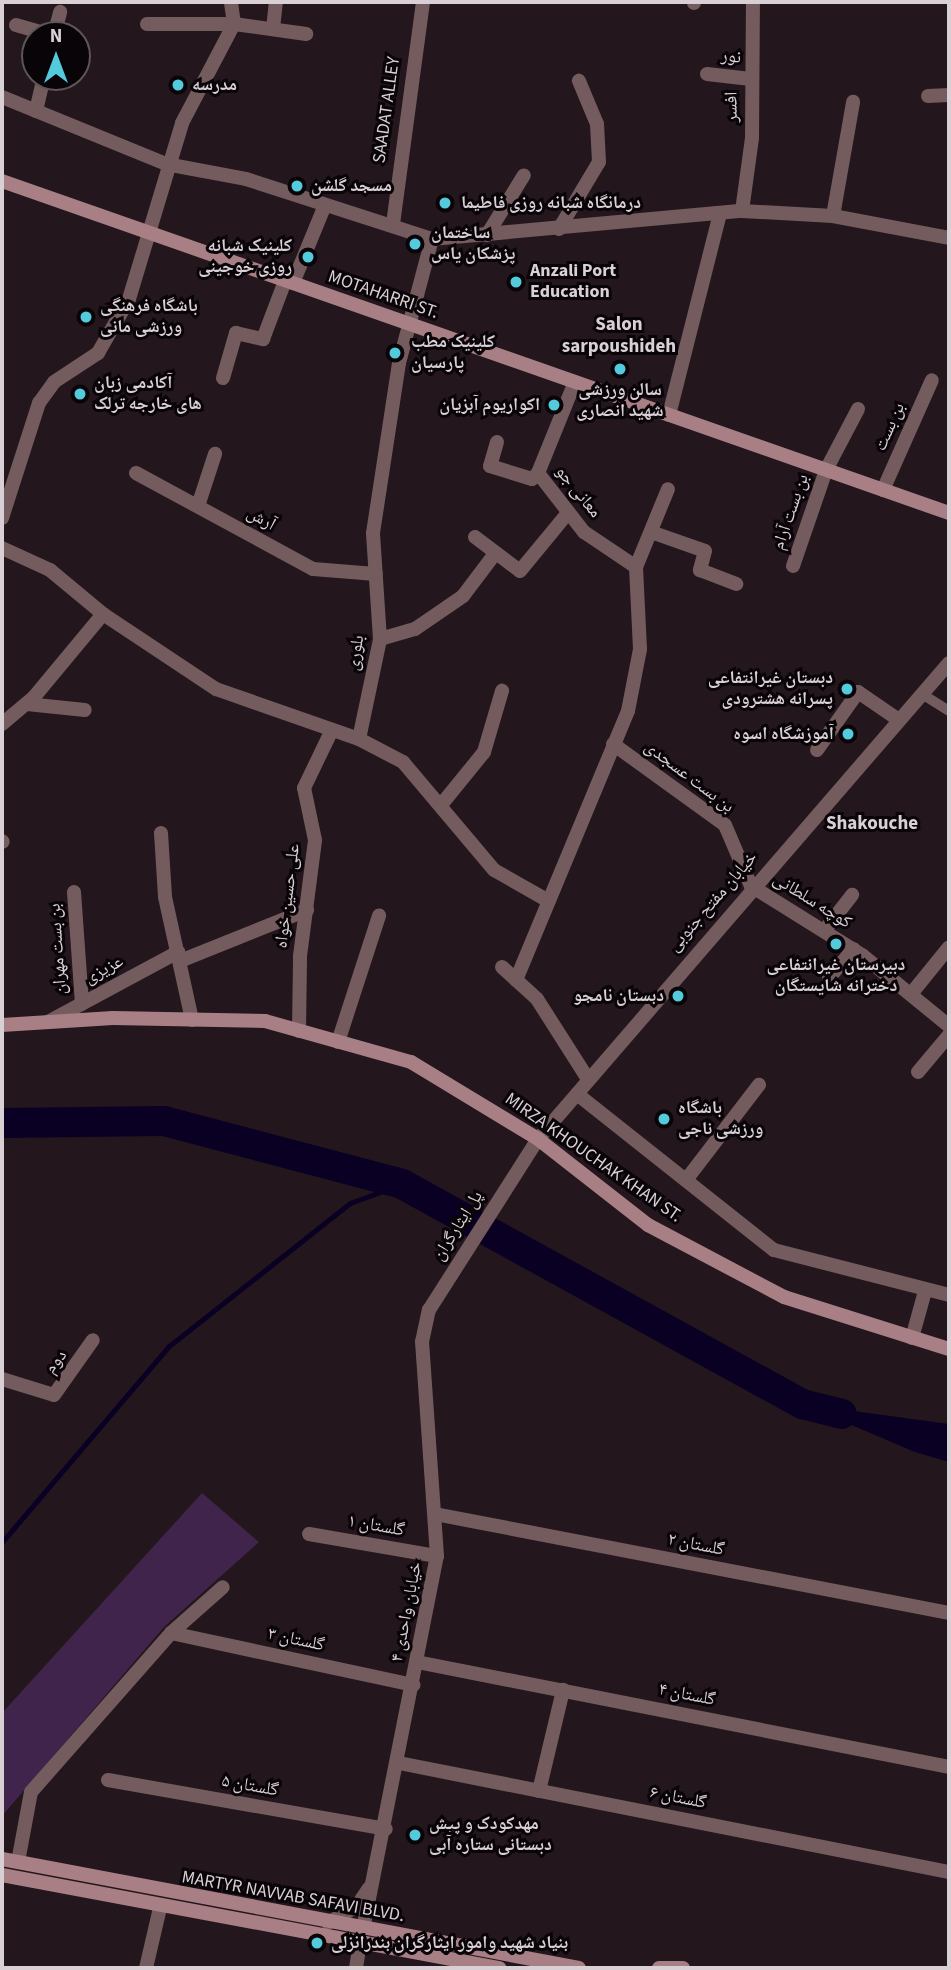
<!DOCTYPE html>
<meta charset="utf-8">
<style>
body{margin:0}
#map{position:relative;width:951px;height:1970px;overflow:hidden;background:#23161d;font-family:"Source Sans 3","Noto Naskh Arabic",sans-serif}
div>[style]{position:absolute}
.water>*{inset:0;background:#0a0024}
.stream>*{height:5px;margin:-2.5px;padding:0 2.5px;transform-origin:2.5px;border-radius:2.5px;background:#0a0024}
.river>*{height:30px;margin:-15px;padding:0 15px;transform-origin:15px;border-radius:15px;background:#0a0024}
.building>*{inset:0;background:#41244b}
.service>*{height:10px;margin:-5px;padding:0 5px;transform-origin:5px;border-radius:5px;background:#745b5d}
.minor>*{height:14px;margin:-7px;padding:0 7px;transform-origin:7px;border-radius:7px;background:#745b5d}
.tertiary>*{height:14px;margin:-7px;padding:0 7px;transform-origin:7px;border-radius:7px;background:#745b5d}
.secondary>*{height:14px;margin:-7px;padding:0 7px;transform-origin:7px;border-radius:7px;background:#a87f84}
.dots>*{width:19px;height:19px;translate:-50% -50%;box-sizing:border-box;border:4px solid #090407;border-radius:50%}
span{translate:-50% -50%;white-space:nowrap;text-align:center;line-height:1.15;-webkit-text-stroke:6px #090407;paint-order:stroke}
.street-label{font-size:18px;color:#d9d0d5}
.poi-label{font-size:18px;color:#d9d0d5;font-weight:700}
.left{translate:0 -50%;text-align:left}
.right{translate:-100% -50%;text-align:right}
.neighbourhood-label{font-size:19px;color:#d9d0d5;font-weight:700}
.frame{position:absolute;inset:0;border:4px solid #d9d0d5;pointer-events:none}
.north{position:absolute;left:21px;top:21px;width:70px;height:70px;box-sizing:border-box;background:#090407;border:2px solid #5c5659;border-radius:50%;rotate:0deg;font-size:19px;font-weight:700;line-height:28px;text-align:center;color:#d9d0d5}
.north::after{content:'';display:block;margin:auto;width:24px;height:32px;background:#54cadd;clip-path:polygon(50% 0,100% 100%,50% 72%,0 100%)}
</style>
<div id="map">
<div class="water">
<i style="clip-path:polygon(802px 1404px,949px 1424px,949px 1462px,915px 1452px)"></i>
</div>
<div class="stream">
<i style="left:2px;top:1542px;width:257px;rotate:-49.6deg"></i>
<i style="left:169px;top:1346px;width:231px;rotate:-38.3deg"></i>
<i style="left:350px;top:1203px;width:55px;rotate:-20.1deg"></i>
</div>
<div class="river">
<i style="left:2px;top:1123px;width:162px;rotate:-0.7deg"></i>
<i style="left:164px;top:1121px;width:246px;rotate:14.8deg"></i>
<i style="left:402px;top:1184px;width:457px;rotate:28.8deg"></i>
<i style="left:802px;top:1404px;width:41px;rotate:14deg"></i>
</div>
<div class="building">
<i style="clip-path:polygon(202px 1493px,259px 1542px,164px 1627px,2px 1816px,2px 1713px)"></i>
</div>
<div class="service">
<i style="left:922px;top:694px;width:32px;rotate:32deg"></i>
</div>
<div class="minor">
<i style="left:694px;top:3px;width:1px;rotate:-90deg"></i>
<i style="left:147px;top:24px;width:87px"></i>
<i style="left:234px;top:24px;width:73px;rotate:7.9deg"></i>
<i style="left:16px;top:25px;width:37px;rotate:16deg"></i>
<i style="left:273px;top:29px;width:27px;rotate:-84deg"></i>
<i style="left:54px;top:35px;width:24px;rotate:-75deg"></i>
<i style="left:707px;top:74px;width:44px;rotate:6.5deg"></i>
<i style="left:928px;top:96px;width:21px;rotate:-3deg"></i>
<i style="left:2px;top:97px;width:177px;rotate:22.2deg"></i>
<i style="left:166px;top:164px;width:81px;rotate:10.6deg"></i>
<i style="left:246px;top:179px;width:195px;rotate:17.9deg"></i>
<i style="left:432px;top:239px;width:311px;rotate:-5.2deg"></i>
<i style="left:742px;top:211px;width:91px;rotate:3.1deg"></i>
<i style="left:833px;top:216px;width:118px;rotate:10.7deg"></i>
<i style="left:36px;top:111px;width:35px;rotate:-77deg"></i>
<i style="left:742px;top:211px;width:74px;rotate:-82.2deg"></i>
<i style="left:752px;top:138px;width:136px;rotate:-89.6deg"></i>
<i style="left:833px;top:216px;width:116px;rotate:-80deg"></i>
<i style="left:393px;top:224px;width:224px;rotate:-82.3deg"></i>
<i style="left:559px;top:229px;width:78px;rotate:-59.2deg"></i>
<i style="left:599px;top:162px;width:38px;rotate:-93deg"></i>
<i style="left:597px;top:124px;width:47px;rotate:-112.7deg"></i>
<i style="left:487px;top:235px;width:70px;rotate:-58.3deg"></i>
<i style="left:293px;top:283px;width:84px;rotate:-67.7deg"></i>
<i style="left:223px;top:378px;width:47px;rotate:-73.9deg"></i>
<i style="left:236px;top:333px;width:28px;rotate:13deg"></i>
<i style="left:263px;top:339px;width:62px;rotate:-69.2deg"></i>
<i style="left:669px;top:415px;width:208px;rotate:-75.8deg"></i>
<i style="left:497px;top:442px;width:25px;rotate:106deg"></i>
<i style="left:490px;top:466px;width:44px;rotate:17.2deg"></i>
<i style="left:532px;top:479px;width:8px;rotate:-45deg"></i>
<i style="left:136px;top:473px;width:201px;rotate:28.5deg"></i>
<i style="left:313px;top:569px;width:63px;rotate:4.5deg"></i>
<i style="left:538px;top:473px;width:75px;rotate:52.1deg"></i>
<i style="left:584px;top:532px;width:63px;rotate:33.9deg"></i>
<i style="left:538px;top:473px;width:98px;rotate:-67.9deg"></i>
<i style="left:883px;top:490px;width:120px;rotate:-66deg"></i>
<i style="left:198px;top:506px;width:55px;rotate:-71.9deg"></i>
<i style="left:2px;top:518px;width:121px;rotate:-72.2deg"></i>
<i style="left:39px;top:403px;width:26px;rotate:-54deg"></i>
<i style="left:54px;top:382px;width:53px;rotate:-33.4deg"></i>
<i style="left:98px;top:353px;width:62px;rotate:-60.1deg"></i>
<i style="left:129px;top:299px;width:184px;rotate:-73.2deg"></i>
<i style="left:182px;top:123px;width:112px;rotate:-62.3deg"></i>
<i style="left:234px;top:24px;width:22px;rotate:-98deg"></i>
<i style="left:651px;top:532px;width:57px;rotate:19.4deg"></i>
<i style="left:705px;top:551px;width:20px;rotate:105deg"></i>
<i style="left:700px;top:570px;width:39px;rotate:21deg"></i>
<i style="left:475px;top:537px;width:56px;rotate:37.1deg"></i>
<i style="left:520px;top:571px;width:74px;rotate:-50.5deg"></i>
<i style="left:2px;top:548px;width:53px;rotate:24.6deg"></i>
<i style="left:50px;top:570px;width:69px;rotate:39.7deg"></i>
<i style="left:103px;top:614px;width:108px;rotate:129.7deg"></i>
<i style="left:34px;top:697px;width:42px;rotate:139.8deg"></i>
<i style="left:793px;top:566px;width:102px;rotate:-71deg"></i>
<i style="left:826px;top:470px;width:69px;rotate:-62.3deg"></i>
<i style="left:103px;top:614px;width:136px;rotate:33.6deg"></i>
<i style="left:216px;top:689px;width:151px;rotate:19.3deg"></i>
<i style="left:359px;top:739px;width:50px;rotate:27.6deg"></i>
<i style="left:403px;top:762px;width:141px;rotate:49.9deg"></i>
<i style="left:494px;top:870px;width:61px;rotate:29.5deg"></i>
<i style="left:380px;top:639px;width:36px;rotate:-16deg"></i>
<i style="left:415px;top:629px;width:58px;rotate:-34.5deg"></i>
<i style="left:463px;top:596px;width:51px;rotate:-52.9deg"></i>
<i style="left:27px;top:704px;width:58px;rotate:5.9deg"></i>
<i style="left:359px;top:739px;width:102px;rotate:-78.1deg"></i>
<i style="left:380px;top:639px;width:106px;rotate:-93.8deg"></i>
<i style="left:373px;top:533px;width:172px;rotate:-81.3deg"></i>
<i style="left:399px;top:363px;width:128px;rotate:-75.1deg"></i>
<i style="left:613px;top:744px;width:138px;rotate:35.9deg"></i>
<i style="left:725px;top:825px;width:66px;rotate:66.9deg"></i>
<i style="left:751px;top:886px;width:131px;rotate:31.9deg"></i>
<i style="left:862px;top:955px;width:112px;rotate:39.2deg"></i>
<i style="left:817px;top:750px;width:71px;rotate:-54.7deg"></i>
<i style="left:858px;top:692px;width:50px;rotate:34.3deg"></i>
<i style="left:441px;top:805px;width:68px;rotate:-50.9deg"></i>
<i style="left:484px;top:752px;width:64px;rotate:-73.6deg"></i>
<i style="left:161px;top:833px;width:64px;rotate:86.4deg"></i>
<i style="left:165px;top:897px;width:126px;rotate:77.6deg"></i>
<i style="left:2px;top:841px;width:1px;rotate:45deg"></i>
<i style="left:74px;top:892px;width:112px;rotate:85.9deg"></i>
<i style="left:824px;top:931px;width:46px;rotate:-52.1deg"></i>
<i style="left:180px;top:961px;width:137px;rotate:-21.9deg"></i>
<i style="left:502px;top:967px;width:47px;rotate:42.4deg"></i>
<i style="left:537px;top:999px;width:95px;rotate:57.5deg"></i>
<i style="left:829px;top:978px;width:38px;rotate:-50deg"></i>
<i style="left:516px;top:980px;width:291px;rotate:-67.4deg"></i>
<i style="left:628px;top:711px;width:63px;rotate:-79deg"></i>
<i style="left:640px;top:649px;width:82px;rotate:-92.8deg"></i>
<i style="left:636px;top:567px;width:84px;rotate:-67.7deg"></i>
<i style="left:911px;top:994px;width:60px;rotate:-51deg"></i>
<i style="left:48px;top:1022px;width:148px;rotate:-28.3deg"></i>
<i style="left:299px;top:1031px;width:75px;rotate:-89.2deg"></i>
<i style="left:300px;top:956px;width:117px;rotate:-82.6deg"></i>
<i style="left:315px;top:840px;width:53px;rotate:-101.9deg"></i>
<i style="left:304px;top:788px;width:62px;rotate:-64.3deg"></i>
<i style="left:338px;top:1042px;width:133px;rotate:-72deg"></i>
<i style="left:918px;top:1072px;width:48px;rotate:-50deg"></i>
<i style="left:577px;top:1094px;width:251px;rotate:38.4deg"></i>
<i style="left:774px;top:1250px;width:181px;rotate:14.4deg"></i>
<i style="left:686px;top:1180px;width:120px;rotate:-52.5deg"></i>
<i style="left:912px;top:1338px;width:49px;rotate:-74.5deg"></i>
<i style="left:2px;top:1379px;width:54px;rotate:17.1deg"></i>
<i style="left:54px;top:1395px;width:67px;rotate:-54.7deg"></i>
<i style="left:435px;top:1514px;width:523px;rotate:10.9deg"></i>
<i style="left:309px;top:1534px;width:130px;rotate:9.8deg"></i>
<i style="left:171px;top:1633px;width:248px;rotate:12.1deg"></i>
<i style="left:417px;top:1662px;width:542px;rotate:11.16deg"></i>
<i style="left:399px;top:1763px;width:561px;rotate:11.21deg"></i>
<i style="left:108px;top:1780px;width:282px;rotate:10deg"></i>
<i style="left:539px;top:1791px;width:104px;rotate:-76.6deg"></i>
<i style="left:18px;top:1862px;width:71px;rotate:-79.5deg"></i>
<i style="left:31px;top:1792px;width:212px;rotate:-48.6deg"></i>
<i style="left:171px;top:1633px;width:69px;rotate:-41.5deg"></i>
</div>
<div class="tertiary">
<i style="left:328px;top:1923px;width:34px;rotate:-30deg"></i>
<i style="left:357px;top:1906px;width:22px;rotate:-56deg"></i>
<i style="left:363px;top:1929px;width:380px;rotate:-78.8deg"></i>
<i style="left:437px;top:1556px;width:215px;rotate:-94deg"></i>
<i style="left:422px;top:1342px;width:33px;rotate:-78deg"></i>
<i style="left:429px;top:1310px;width:203px;rotate:-57.5deg"></i>
<i style="left:538px;top:1139px;width:629px;rotate:-49.19deg"></i>
<i style="left:146px;top:1968px;width:62px;rotate:-76.9deg"></i>
<i style="left:356px;top:1968px;width:25px;rotate:-81deg"></i>
</div>
<div class="secondary">
<i style="left:2px;top:181px;width:1004px;rotate:19.32deg"></i>
<i style="left:2px;top:1025px;width:111px;rotate:-3.6deg"></i>
<i style="left:113px;top:1018px;width:152px;rotate:1.1deg"></i>
<i style="left:265px;top:1021px;width:152px;rotate:15.7deg"></i>
<i style="left:411px;top:1062px;width:149px;rotate:31.2deg"></i>
<i style="left:538px;top:1139px;width:140px;rotate:38deg"></i>
<i style="left:648px;top:1225px;width:154px;rotate:27.9deg"></i>
<i style="left:784px;top:1297px;width:173px;rotate:17.5deg"></i>
<i style="left:2px;top:1859px;width:587px;rotate:10.7deg"></i>
<i style="left:2px;top:1875px;width:506px;rotate:10.6deg"></i>
<i style="left:659px;top:1968px;width:24px"></i>
</div>
<div class="dots">
<i style="left:178px;top:85px;background:#54cadd"></i>
<i style="left:297px;top:186px;background:#54cadd"></i>
<i style="left:445px;top:203px;background:#54cadd"></i>
<i style="left:415px;top:244px;background:#54cadd"></i>
<i style="left:308px;top:257px;background:#54cadd"></i>
<i style="left:516px;top:282px;background:#54cadd"></i>
<i style="left:86px;top:317px;background:#54cadd"></i>
<i style="left:395px;top:353px;background:#54cadd"></i>
<i style="left:620px;top:369px;background:#54cadd"></i>
<i style="left:80px;top:394px;background:#54cadd"></i>
<i style="left:554px;top:405px;background:#54cadd"></i>
<i style="left:847px;top:689px;background:#54cadd"></i>
<i style="left:848px;top:734px;background:#54cadd"></i>
<i style="left:836px;top:944px;background:#54cadd"></i>
<i style="left:678px;top:996px;background:#54cadd"></i>
<i style="left:664px;top:1119px;background:#54cadd"></i>
<i style="left:415px;top:1835px;background:#54cadd"></i>
<i style="left:317px;top:1943px;background:#54cadd"></i>
</div>
<div class="street-label">
<span style="left:731px;top:57px;rotate:6deg">نور</span>
<span style="left:732px;top:107px;rotate:-91deg">افسر</span>
<span style="left:387px;top:110px;rotate:-82deg">SAADAT ALLEY</span>
<span style="left:383px;top:295px;rotate:19deg">MOTAHARRI ST.</span>
<span style="left:890px;top:427px;rotate:-66deg">بن بست</span>
<span style="left:578px;top:492px;rotate:51deg">معانی جو</span>
<span style="left:791px;top:512px;rotate:-71deg">بن بست آرام</span>
<span style="left:261px;top:519px;rotate:29deg">آرش</span>
<span style="left:356px;top:653px;rotate:-81deg">بلوری</span>
<span style="left:689px;top:777px;rotate:37deg">بن بست عسجدی</span>
<span style="left:288px;top:896px;rotate:-83deg">علی حسین خواه</span>
<span style="left:812px;top:901px;rotate:32deg">کوچه سلطانی</span>
<span style="left:713px;top:902px;rotate:-49deg">خیابان مفتح جنوبی</span>
<span style="left:58px;top:949px;rotate:-94deg">بن بست مهران</span>
<span style="left:104px;top:970px;rotate:-28deg">عزیزی</span>
<span style="left:593px;top:1158px;rotate:35deg">MIRZA KHOUCHAK KHAN ST.</span>
<span style="left:458px;top:1226px;rotate:-58deg">پل ایثارگران</span>
<span style="left:56px;top:1362px;rotate:-53deg">دوم</span>
<span style="left:376px;top:1526px;rotate:10deg">گلستان ۱</span>
<span style="left:696px;top:1545px;rotate:11deg">گلستان ۲</span>
<span style="left:407px;top:1612px;rotate:-79deg">خیابان واحدی ۴</span>
<span style="left:296px;top:1640px;rotate:12deg">گلستان ۳</span>
<span style="left:687px;top:1695px;rotate:11deg">گلستان ۴</span>
<span style="left:250px;top:1786px;rotate:10deg">گلستان ۵</span>
<span style="left:678px;top:1798px;rotate:11deg">گلستان ۶</span>
<span style="left:293px;top:1897px;rotate:10deg">MARTYR NAVVAB SAFAVI BLVD.</span>
</div>
<div class="poi-label">
<span class="left" style="left:192px;top:85px">مدرسه</span>
<span class="left" style="left:311px;top:186px">مسجد گلشن</span>
<span class="left" style="left:461px;top:203px">درمانگاه شبانه روزی فاطیما</span>
<span class="left" style="left:431px;top:244px">ساختمان<br>پزشکان یاس</span>
<span class="right" style="left:292px;top:257px">کلینیک شبانه<br>روزی خوجینی</span>
<span class="left" style="left:530px;top:282px">Anzali Port<br>Education</span>
<span class="left" style="left:100px;top:317px">باشگاه فرهنگی<br>ورزشی مانی</span>
<span class="left" style="left:411px;top:353px">کلینیک مطب<br>پارسیان</span>
<span class="left" style="left:94px;top:394px">آکادمی زبان<br>های خارجه ترلک</span>
<span style="left:620px;top:401px">سالن ورزشی<br>شهید انصاری</span>
<span class="right" style="left:540px;top:405px">اکواریوم آبزیان</span>
<span class="right" style="left:833px;top:689px">دبستان غیرانتفاعی<br>پسرانه هشترودی</span>
<span class="right" style="left:834px;top:734px">آموزشگاه اسوه</span>
<span style="left:836px;top:976px">دبیرستان غیرانتفاعی<br>دخترانه شایستگان</span>
<span class="right" style="left:664px;top:996px">دبستان نامجو</span>
<span class="left" style="left:678px;top:1119px">باشگاه<br>ورزشی ناجی</span>
<span class="left" style="left:429px;top:1835px">مهدکودک و پیش<br>دبستانی ستاره آبی</span>
<span class="left" style="left:331px;top:1943px">بنیاد شهید وامور ایثارگران بندرانزلی</span>
</div>
<div class="neighbourhood-label">
<span style="left:619px;top:336px">Salon<br>sarpoushideh</span>
<span style="left:872px;top:824px">Shakouche</span>
</div>
<div class="frame"></div>
<div class="north">N</div>
</div>
